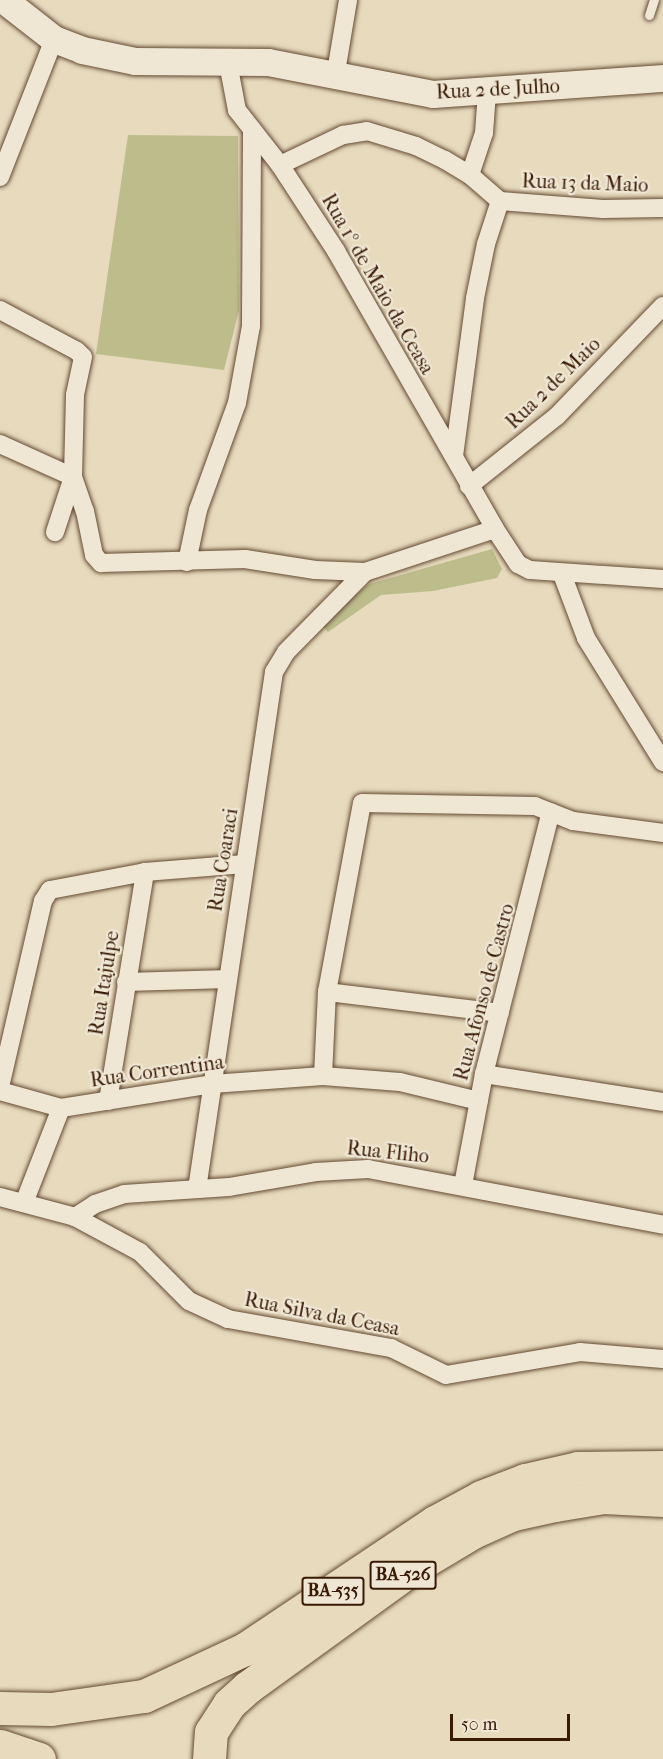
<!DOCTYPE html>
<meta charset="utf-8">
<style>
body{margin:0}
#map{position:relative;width:663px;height:1759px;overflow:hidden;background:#e7dabd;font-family:"IM FELL French Canon",serif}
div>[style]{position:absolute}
.green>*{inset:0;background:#bdbd8c}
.roads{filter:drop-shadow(0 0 2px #644a32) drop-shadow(0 0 2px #644a32)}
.lane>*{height:9px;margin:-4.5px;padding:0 4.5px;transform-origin:4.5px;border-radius:4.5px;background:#efe7d4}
.street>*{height:18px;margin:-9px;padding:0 9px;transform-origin:9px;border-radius:9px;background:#efe7d4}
.secondary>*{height:27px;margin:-13.5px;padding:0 13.5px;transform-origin:13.5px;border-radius:13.5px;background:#efe7d4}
.highway>*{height:33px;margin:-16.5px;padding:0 16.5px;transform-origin:16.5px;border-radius:16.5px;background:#e7dabd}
span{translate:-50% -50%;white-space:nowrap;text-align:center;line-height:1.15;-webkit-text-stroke:4.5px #efe7d4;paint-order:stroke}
.shield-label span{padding:2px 4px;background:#efe7d4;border:2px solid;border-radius:4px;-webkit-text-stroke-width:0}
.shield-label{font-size:18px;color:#391a04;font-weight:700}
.street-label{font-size:20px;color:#391a04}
.scale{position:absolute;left:450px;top:1714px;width:120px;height:27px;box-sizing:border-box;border:3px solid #391a04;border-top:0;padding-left:8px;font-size:18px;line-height:21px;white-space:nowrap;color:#391a04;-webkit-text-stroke:4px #efe7d4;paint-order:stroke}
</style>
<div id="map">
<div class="green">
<i style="clip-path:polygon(128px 135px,238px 136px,239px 310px,224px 370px,96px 354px)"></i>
<i style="clip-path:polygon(492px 549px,502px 569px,497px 578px,433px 591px,381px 595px,328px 632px,321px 624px,369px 584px)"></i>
</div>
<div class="roads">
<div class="lane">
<i style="left:649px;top:15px;width:16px;rotate:-72deg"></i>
</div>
<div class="street">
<i style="left:228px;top:63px;width:48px;rotate:79.2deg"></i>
<i style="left:237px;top:110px;width:70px;rotate:52deg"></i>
<i style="left:280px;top:165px;width:103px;rotate:56.9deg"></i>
<i style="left:336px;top:251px;width:320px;rotate:60.2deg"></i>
<i style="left:336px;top:72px;width:73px;rotate:-80.5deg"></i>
<i style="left:280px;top:165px;width:70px;rotate:-25.5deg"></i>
<i style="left:343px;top:135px;width:24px;rotate:-9deg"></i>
<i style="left:367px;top:131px;width:51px;rotate:17deg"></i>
<i style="left:416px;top:146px;width:32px;rotate:26deg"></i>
<i style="left:445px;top:160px;width:29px;rotate:31deg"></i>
<i style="left:470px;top:175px;width:40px;rotate:41deg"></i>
<i style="left:500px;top:201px;width:103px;rotate:4.4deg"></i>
<i style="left:603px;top:209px;width:60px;rotate:-1deg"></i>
<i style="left:470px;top:175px;width:44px;rotate:-71.6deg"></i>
<i style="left:484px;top:133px;width:41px;rotate:-85.8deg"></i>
<i style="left:0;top:177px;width:148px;rotate:-68.6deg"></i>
<i style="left:0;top:310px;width:87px;rotate:28deg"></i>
<i style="left:77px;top:351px;width:8px;rotate:45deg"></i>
<i style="left:83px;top:357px;width:39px;rotate:102deg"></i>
<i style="left:75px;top:395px;width:82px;rotate:91.4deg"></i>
<i style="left:73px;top:477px;width:58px;rotate:108.1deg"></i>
<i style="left:0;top:444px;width:80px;rotate:24.3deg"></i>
<i style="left:454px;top:456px;width:159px;rotate:-82.4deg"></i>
<i style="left:475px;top:298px;width:55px;rotate:-78.5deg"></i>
<i style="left:486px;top:244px;width:45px;rotate:-72deg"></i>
<i style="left:73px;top:477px;width:36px;rotate:71deg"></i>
<i style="left:85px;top:511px;width:45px;rotate:78.4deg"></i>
<i style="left:94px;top:555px;width:11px;rotate:49deg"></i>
<i style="left:101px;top:563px;width:144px;rotate:-1.6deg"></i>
<i style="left:245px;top:559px;width:71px;rotate:8.9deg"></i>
<i style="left:315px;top:570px;width:50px;rotate:2.3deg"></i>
<i style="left:365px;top:572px;width:137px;rotate:-18.3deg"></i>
<i style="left:495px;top:529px;width:42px;rotate:56.7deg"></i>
<i style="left:518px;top:564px;width:13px;rotate:27deg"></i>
<i style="left:530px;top:570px;width:133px;rotate:3.9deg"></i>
<i style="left:469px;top:486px;width:112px;rotate:-38.5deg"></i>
<i style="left:557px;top:416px;width:153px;rotate:-46.1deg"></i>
<i style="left:187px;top:562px;width:53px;rotate:-78.1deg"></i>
<i style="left:198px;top:510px;width:114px;rotate:-70deg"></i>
<i style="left:237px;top:403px;width:78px;rotate:-79.7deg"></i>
<i style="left:251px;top:326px;width:196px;rotate:-89.7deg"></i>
<i style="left:562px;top:574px;width:68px;rotate:69.4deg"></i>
<i style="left:586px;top:638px;width:146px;rotate:58.2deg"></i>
<i style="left:126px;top:982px;width:102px;rotate:-1.7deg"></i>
<i style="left:327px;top:992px;width:174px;rotate:6.9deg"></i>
<i style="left:484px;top:1074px;width:181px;rotate:8.9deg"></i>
<i style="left:323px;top:1076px;width:84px;rotate:-87.3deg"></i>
<i style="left:327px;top:992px;width:192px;rotate:-79.5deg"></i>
<i style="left:362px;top:803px;width:173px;rotate:1deg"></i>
<i style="left:535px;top:806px;width:41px;rotate:21.5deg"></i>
<i style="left:573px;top:821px;width:91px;rotate:7.6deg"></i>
<i style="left:0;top:1087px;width:191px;rotate:-77deg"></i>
<i style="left:43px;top:901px;width:13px;rotate:-58deg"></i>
<i style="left:50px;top:890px;width:97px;rotate:-10.7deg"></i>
<i style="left:145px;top:872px;width:100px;rotate:-4.6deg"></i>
<i style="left:0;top:1091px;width:63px;rotate:15.6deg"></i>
<i style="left:61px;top:1108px;width:153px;rotate:-9deg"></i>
<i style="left:212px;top:1084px;width:111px;rotate:-4.1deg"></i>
<i style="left:323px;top:1076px;width:77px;rotate:4.5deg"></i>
<i style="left:400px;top:1082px;width:81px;rotate:13.5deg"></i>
<i style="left:108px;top:1101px;width:232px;rotate:-80.8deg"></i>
<i style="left:463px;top:1185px;width:113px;rotate:-79.3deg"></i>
<i style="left:484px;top:1074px;width:270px;rotate:-75.7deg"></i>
<i style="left:197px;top:1189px;width:523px;rotate:-81.53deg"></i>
<i style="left:274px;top:672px;width:23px;rotate:-59deg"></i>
<i style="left:286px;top:652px;width:112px;rotate:-45.4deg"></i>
<i style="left:0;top:1197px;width:78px;rotate:14.9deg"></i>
<i style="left:75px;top:1217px;width:74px;rotate:28.3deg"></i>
<i style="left:140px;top:1252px;width:69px;rotate:45deg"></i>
<i style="left:189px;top:1301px;width:43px;rotate:24.8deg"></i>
<i style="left:228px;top:1319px;width:166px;rotate:10.1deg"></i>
<i style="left:391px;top:1348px;width:61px;rotate:26.1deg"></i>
<i style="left:446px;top:1375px;width:136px;rotate:-9.7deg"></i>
<i style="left:580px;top:1352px;width:83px;rotate:4.8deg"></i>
<i style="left:24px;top:1203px;width:102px;rotate:-68.7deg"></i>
<i style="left:75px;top:1217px;width:24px;rotate:-33deg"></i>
<i style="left:95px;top:1204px;width:31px;rotate:-19deg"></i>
<i style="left:124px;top:1194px;width:105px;rotate:-3.8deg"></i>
<i style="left:229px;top:1187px;width:88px;rotate:-9.8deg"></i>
<i style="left:316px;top:1172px;width:52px;rotate:-3.3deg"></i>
<i style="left:368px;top:1169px;width:300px;rotate:10.7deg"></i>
</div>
<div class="secondary">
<i style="left:4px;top:0;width:63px;rotate:38deg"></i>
<i style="left:54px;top:39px;width:30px;rotate:21deg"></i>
<i style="left:82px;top:50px;width:54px;rotate:11.7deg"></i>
<i style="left:135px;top:61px;width:133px;rotate:0.4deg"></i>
<i style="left:268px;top:62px;width:168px;rotate:11deg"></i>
<i style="left:433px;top:94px;width:231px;rotate:-4deg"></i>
</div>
<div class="highway">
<i style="left:0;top:1708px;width:51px;rotate:1.1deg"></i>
<i style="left:51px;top:1709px;width:94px;rotate:-8deg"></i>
<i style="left:144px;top:1696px;width:111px;rotate:-25deg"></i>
<i style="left:245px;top:1649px;width:229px;rotate:-33.8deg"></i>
<i style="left:435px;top:1522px;width:52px;rotate:-28.5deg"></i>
<i style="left:481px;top:1497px;width:47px;rotate:-21.1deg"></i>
<i style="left:525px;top:1480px;width:54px;rotate:-12.8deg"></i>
<i style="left:578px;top:1468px;width:85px;rotate:-0.7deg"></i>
<i style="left:0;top:1746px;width:41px;rotate:18.4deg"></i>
<i style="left:209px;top:1759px;width:27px;rotate:-86deg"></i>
<i style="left:211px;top:1732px;width:33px;rotate:-57deg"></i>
<i style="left:229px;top:1704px;width:25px;rotate:-42deg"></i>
<i style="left:248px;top:1687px;width:201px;rotate:-35.9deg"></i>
<i style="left:411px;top:1569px;width:72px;rotate:-30.8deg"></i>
<i style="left:473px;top:1532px;width:44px;rotate:-24.2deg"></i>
<i style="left:513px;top:1514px;width:43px;rotate:-12.1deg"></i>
<i style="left:555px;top:1505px;width:49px;rotate:-9.5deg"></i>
<i style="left:603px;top:1497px;width:60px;rotate:2.9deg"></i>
</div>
</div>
<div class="shield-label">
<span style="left:403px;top:1575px">BA-526</span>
<span style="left:333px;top:1591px">BA-535</span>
</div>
<div class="street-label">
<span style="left:498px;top:89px;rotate:-3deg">Rua 2 de Julho</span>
<span style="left:585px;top:183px;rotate:2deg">Rua 13 da Maio</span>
<span style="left:378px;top:284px;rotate:60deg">Rua 1º de Maio da Ceasa</span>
<span style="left:553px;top:383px;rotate:-44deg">Rua 2 de Maio</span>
<span style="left:223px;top:860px;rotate:-81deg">Rua Coaraci</span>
<span style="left:104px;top:983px;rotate:-81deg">Rua Itajulpe</span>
<span style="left:484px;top:992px;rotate:-75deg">Rua Afonso de Castro</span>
<span style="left:157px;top:1071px;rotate:-8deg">Rua Correntina</span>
<span style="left:388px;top:1152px;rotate:6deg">Rua Fliho</span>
<span style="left:322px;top:1314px;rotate:11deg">Rua Silva da Ceasa</span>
</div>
<div class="scale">50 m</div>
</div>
